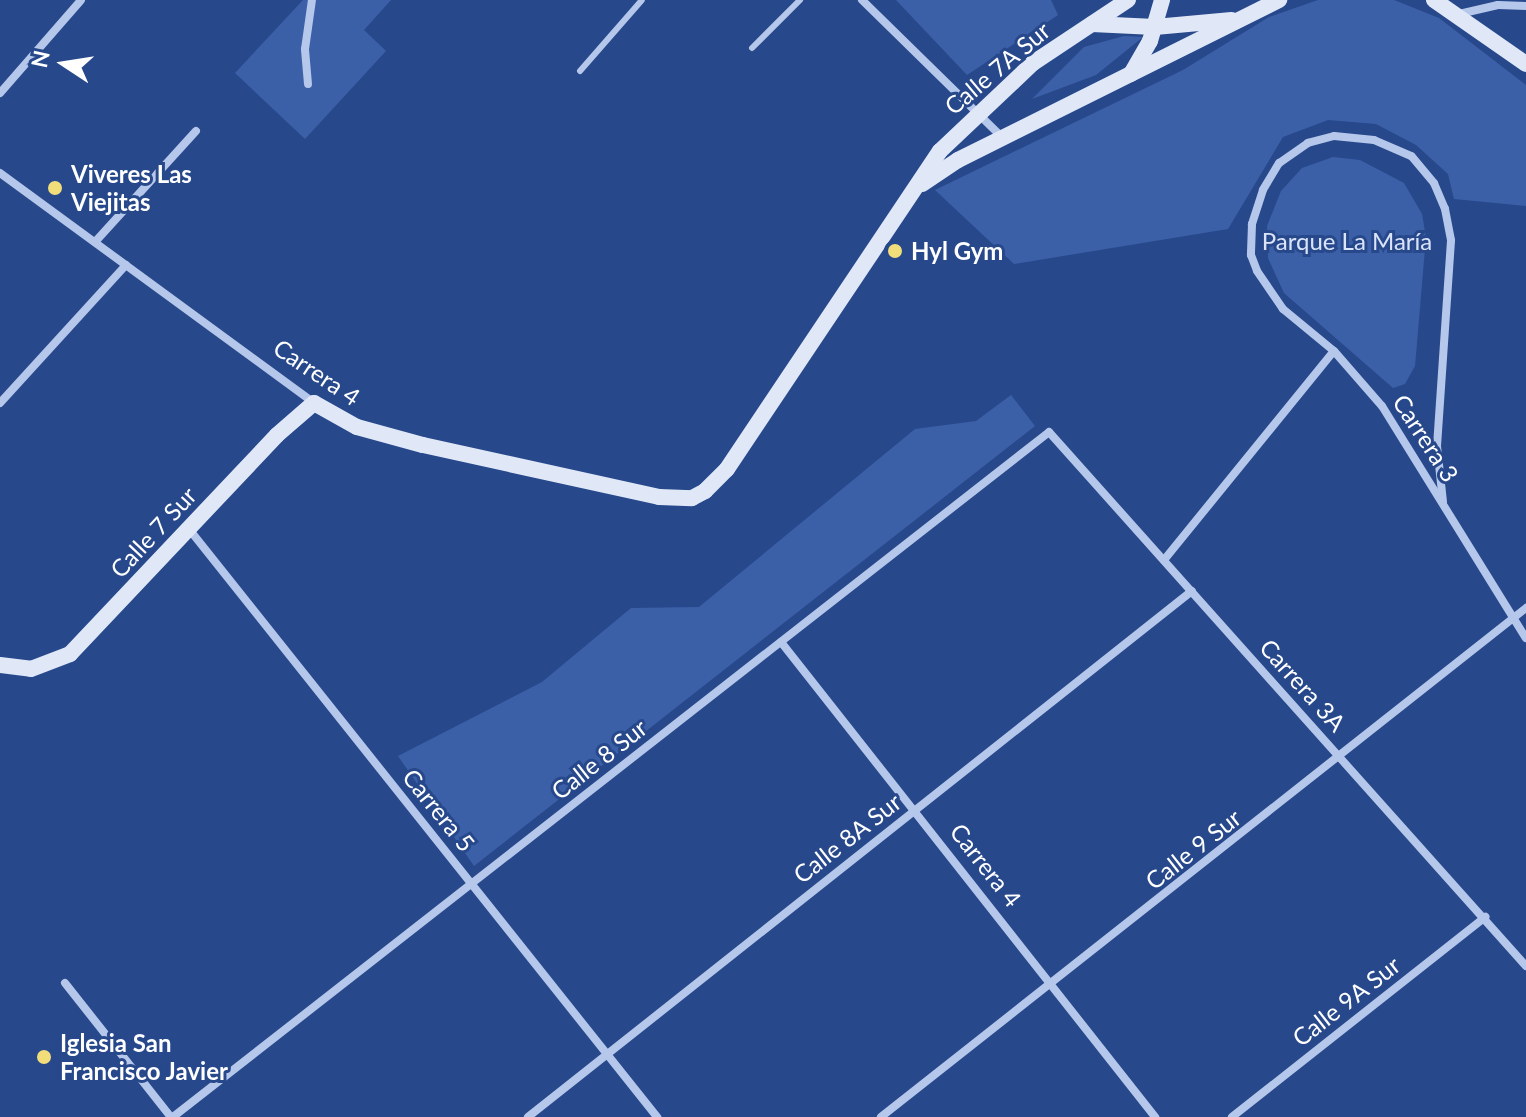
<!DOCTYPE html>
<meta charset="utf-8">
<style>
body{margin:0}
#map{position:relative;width:1526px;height:1117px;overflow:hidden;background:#27488b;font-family:Lato,sans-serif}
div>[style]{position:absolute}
.green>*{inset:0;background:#3c60a8}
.lane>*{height:6px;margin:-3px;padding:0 3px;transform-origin:3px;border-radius:3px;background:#b5c7ea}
.street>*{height:8px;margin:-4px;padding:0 4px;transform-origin:4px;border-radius:4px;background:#b5c7ea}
.secondary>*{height:16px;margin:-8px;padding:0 8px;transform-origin:8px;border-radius:8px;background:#e0e8f8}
.dots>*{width:22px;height:22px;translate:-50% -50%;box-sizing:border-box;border:4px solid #27488b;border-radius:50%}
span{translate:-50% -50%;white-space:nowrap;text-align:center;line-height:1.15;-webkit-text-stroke:6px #27488b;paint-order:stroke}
.street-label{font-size:24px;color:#fff}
.poi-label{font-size:24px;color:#fff;font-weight:700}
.left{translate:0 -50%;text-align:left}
.park-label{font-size:24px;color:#dae4f8}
.north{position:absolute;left:24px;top:24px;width:80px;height:80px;-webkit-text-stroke:6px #27488b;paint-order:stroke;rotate:282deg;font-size:22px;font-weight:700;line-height:32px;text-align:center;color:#fff}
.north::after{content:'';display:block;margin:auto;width:28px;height:36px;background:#fff;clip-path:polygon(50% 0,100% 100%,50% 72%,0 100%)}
</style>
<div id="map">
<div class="green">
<i style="clip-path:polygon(303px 0,391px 0,364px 30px,386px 51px,305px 139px,235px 73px)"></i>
<i style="clip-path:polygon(896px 0,1051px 0,1058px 15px,967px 75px)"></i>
<i style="clip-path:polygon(1318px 0,1394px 0,1439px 18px,1526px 85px,1526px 206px,1454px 199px,1448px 174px,1416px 145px,1376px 124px,1328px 120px,1283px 137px,1228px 229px,1014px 264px,935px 190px,1183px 70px,1269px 17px)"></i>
<i style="clip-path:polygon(1124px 36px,1143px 37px,1096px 75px,1032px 99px,1084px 47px)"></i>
<i style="clip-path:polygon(1333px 157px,1360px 160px,1404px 183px,1422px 214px,1426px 237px,1415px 366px,1405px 384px,1393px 388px,1284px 293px,1268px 258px,1267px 226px,1281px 191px,1302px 168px)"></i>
<i style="clip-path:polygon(1011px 395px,1035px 426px,474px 866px,398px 756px,542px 682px,631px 608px,699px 607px,915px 429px,976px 421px)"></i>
</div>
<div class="lane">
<i style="left:752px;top:48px;width:68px;rotate:-45deg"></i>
<i style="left:580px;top:71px;width:94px;rotate:-48.9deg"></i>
</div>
<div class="street">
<i style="left:862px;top:0;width:197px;rotate:44.4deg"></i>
<i style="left:1459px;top:14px;width:40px;rotate:-13deg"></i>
<i style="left:1498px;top:5px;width:28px;rotate:2deg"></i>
<i style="left:308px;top:84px;width:35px;rotate:-95deg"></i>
<i style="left:305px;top:49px;width:49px;rotate:-81.9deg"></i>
<i style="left:0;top:93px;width:123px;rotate:-48.9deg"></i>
<i style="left:0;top:173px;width:389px;rotate:36.2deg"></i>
<i style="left:95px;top:242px;width:150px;rotate:-47.7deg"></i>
<i style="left:0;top:403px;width:187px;rotate:-47.6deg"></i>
<i style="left:1443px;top:502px;width:56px;rotate:-96.1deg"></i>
<i style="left:1437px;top:446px;width:206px;rotate:-86.1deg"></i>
<i style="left:1451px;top:240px;width:32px;rotate:-101deg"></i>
<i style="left:1445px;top:209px;width:28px;rotate:-113deg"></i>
<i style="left:1434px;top:183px;width:35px;rotate:-130deg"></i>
<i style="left:1411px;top:156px;width:40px;rotate:-156.6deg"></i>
<i style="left:1374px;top:140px;width:40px;rotate:-174.3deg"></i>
<i style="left:1334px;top:136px;width:27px;rotate:165deg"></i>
<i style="left:1308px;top:143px;width:35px;rotate:145deg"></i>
<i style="left:1279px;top:163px;width:31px;rotate:121deg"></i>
<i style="left:1263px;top:190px;width:36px;rotate:108deg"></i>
<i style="left:1252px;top:224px;width:31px;rotate:92deg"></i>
<i style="left:1251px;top:255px;width:17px;rotate:69deg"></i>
<i style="left:1257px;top:271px;width:46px;rotate:55.6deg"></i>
<i style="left:1283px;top:309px;width:66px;rotate:39.5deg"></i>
<i style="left:1334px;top:351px;width:73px;rotate:48.9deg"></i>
<i style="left:1382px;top:406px;width:273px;rotate:58.2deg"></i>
<i style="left:189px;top:529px;width:752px;rotate:51.48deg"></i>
<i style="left:1164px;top:560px;width:269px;rotate:-50.9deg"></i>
<i style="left:781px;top:642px;width:605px;rotate:51.78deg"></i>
<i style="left:65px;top:983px;width:171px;rotate:51.7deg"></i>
<i style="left:173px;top:1117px;width:1112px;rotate:-38.02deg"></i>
<i style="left:1049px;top:432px;width:716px;rotate:48.23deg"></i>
<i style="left:528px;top:1117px;width:847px;rotate:-38.39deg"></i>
<i style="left:881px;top:1117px;width:822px;rotate:-38.28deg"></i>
<i style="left:1232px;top:1117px;width:323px;rotate:-38.3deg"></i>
</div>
<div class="secondary">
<i style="left:1434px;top:0;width:112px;rotate:34.8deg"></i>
<i style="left:1092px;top:24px;width:63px;rotate:2.7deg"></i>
<i style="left:1155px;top:27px;width:77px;rotate:-5.2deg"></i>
<i style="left:1131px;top:74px;width:38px;rotate:-60deg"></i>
<i style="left:1150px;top:41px;width:43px;rotate:-73.7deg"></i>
<i style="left:922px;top:184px;width:43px;rotate:-33.7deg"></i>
<i style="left:958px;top:160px;width:359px;rotate:-26.5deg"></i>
<i style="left:0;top:665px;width:31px;rotate:7deg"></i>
<i style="left:31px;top:669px;width:42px;rotate:-21deg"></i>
<i style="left:70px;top:654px;width:301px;rotate:-46.6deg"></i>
<i style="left:277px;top:435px;width:49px;rotate:-40.9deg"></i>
<i style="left:314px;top:403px;width:49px;rotate:29.2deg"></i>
<i style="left:357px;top:427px;width:68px;rotate:15.3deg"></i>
<i style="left:423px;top:445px;width:242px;rotate:12.4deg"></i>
<i style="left:659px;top:497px;width:33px;rotate:2deg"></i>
<i style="left:692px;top:498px;width:15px;rotate:-28deg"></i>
<i style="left:705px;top:491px;width:31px;rotate:-45deg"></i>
<i style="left:727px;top:469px;width:383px;rotate:-56.2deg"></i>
<i style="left:940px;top:151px;width:128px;rotate:-43.4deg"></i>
<i style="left:1033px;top:63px;width:114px;rotate:-33.6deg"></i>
</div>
<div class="dots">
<i style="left:55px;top:188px;background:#f2dd7b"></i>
<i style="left:895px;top:251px;background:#f2dd7b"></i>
<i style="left:44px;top:1057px;background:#f2dd7b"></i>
</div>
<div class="street-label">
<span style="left:997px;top:68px;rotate:-40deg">Calle 7A Sur</span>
<span style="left:317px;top:372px;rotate:34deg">Carrera 4</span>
<span style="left:1426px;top:438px;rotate:57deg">Carrera 3</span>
<span style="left:153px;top:532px;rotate:-47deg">Calle 7 Sur</span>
<span style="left:1303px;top:685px;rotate:48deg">Carrera 3A</span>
<span style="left:599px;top:759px;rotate:-38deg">Calle 8 Sur</span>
<span style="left:439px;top:810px;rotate:51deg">Carrera 5</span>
<span style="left:847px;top:838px;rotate:-38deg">Calle 8A Sur</span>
<span style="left:1193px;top:849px;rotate:-38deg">Calle 9 Sur</span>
<span style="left:986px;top:865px;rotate:52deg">Carrera 4</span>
<span style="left:1346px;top:1001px;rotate:-38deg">Calle 9A Sur</span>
</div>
<div class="poi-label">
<span class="left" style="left:71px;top:188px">Viveres Las<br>Viejitas</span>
<span class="left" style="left:911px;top:251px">Hyl Gym</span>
<span class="left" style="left:60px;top:1057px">Iglesia San<br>Francisco Javier</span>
</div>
<div class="park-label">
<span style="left:1347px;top:241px">Parque La María</span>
</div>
<div class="north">N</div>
</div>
